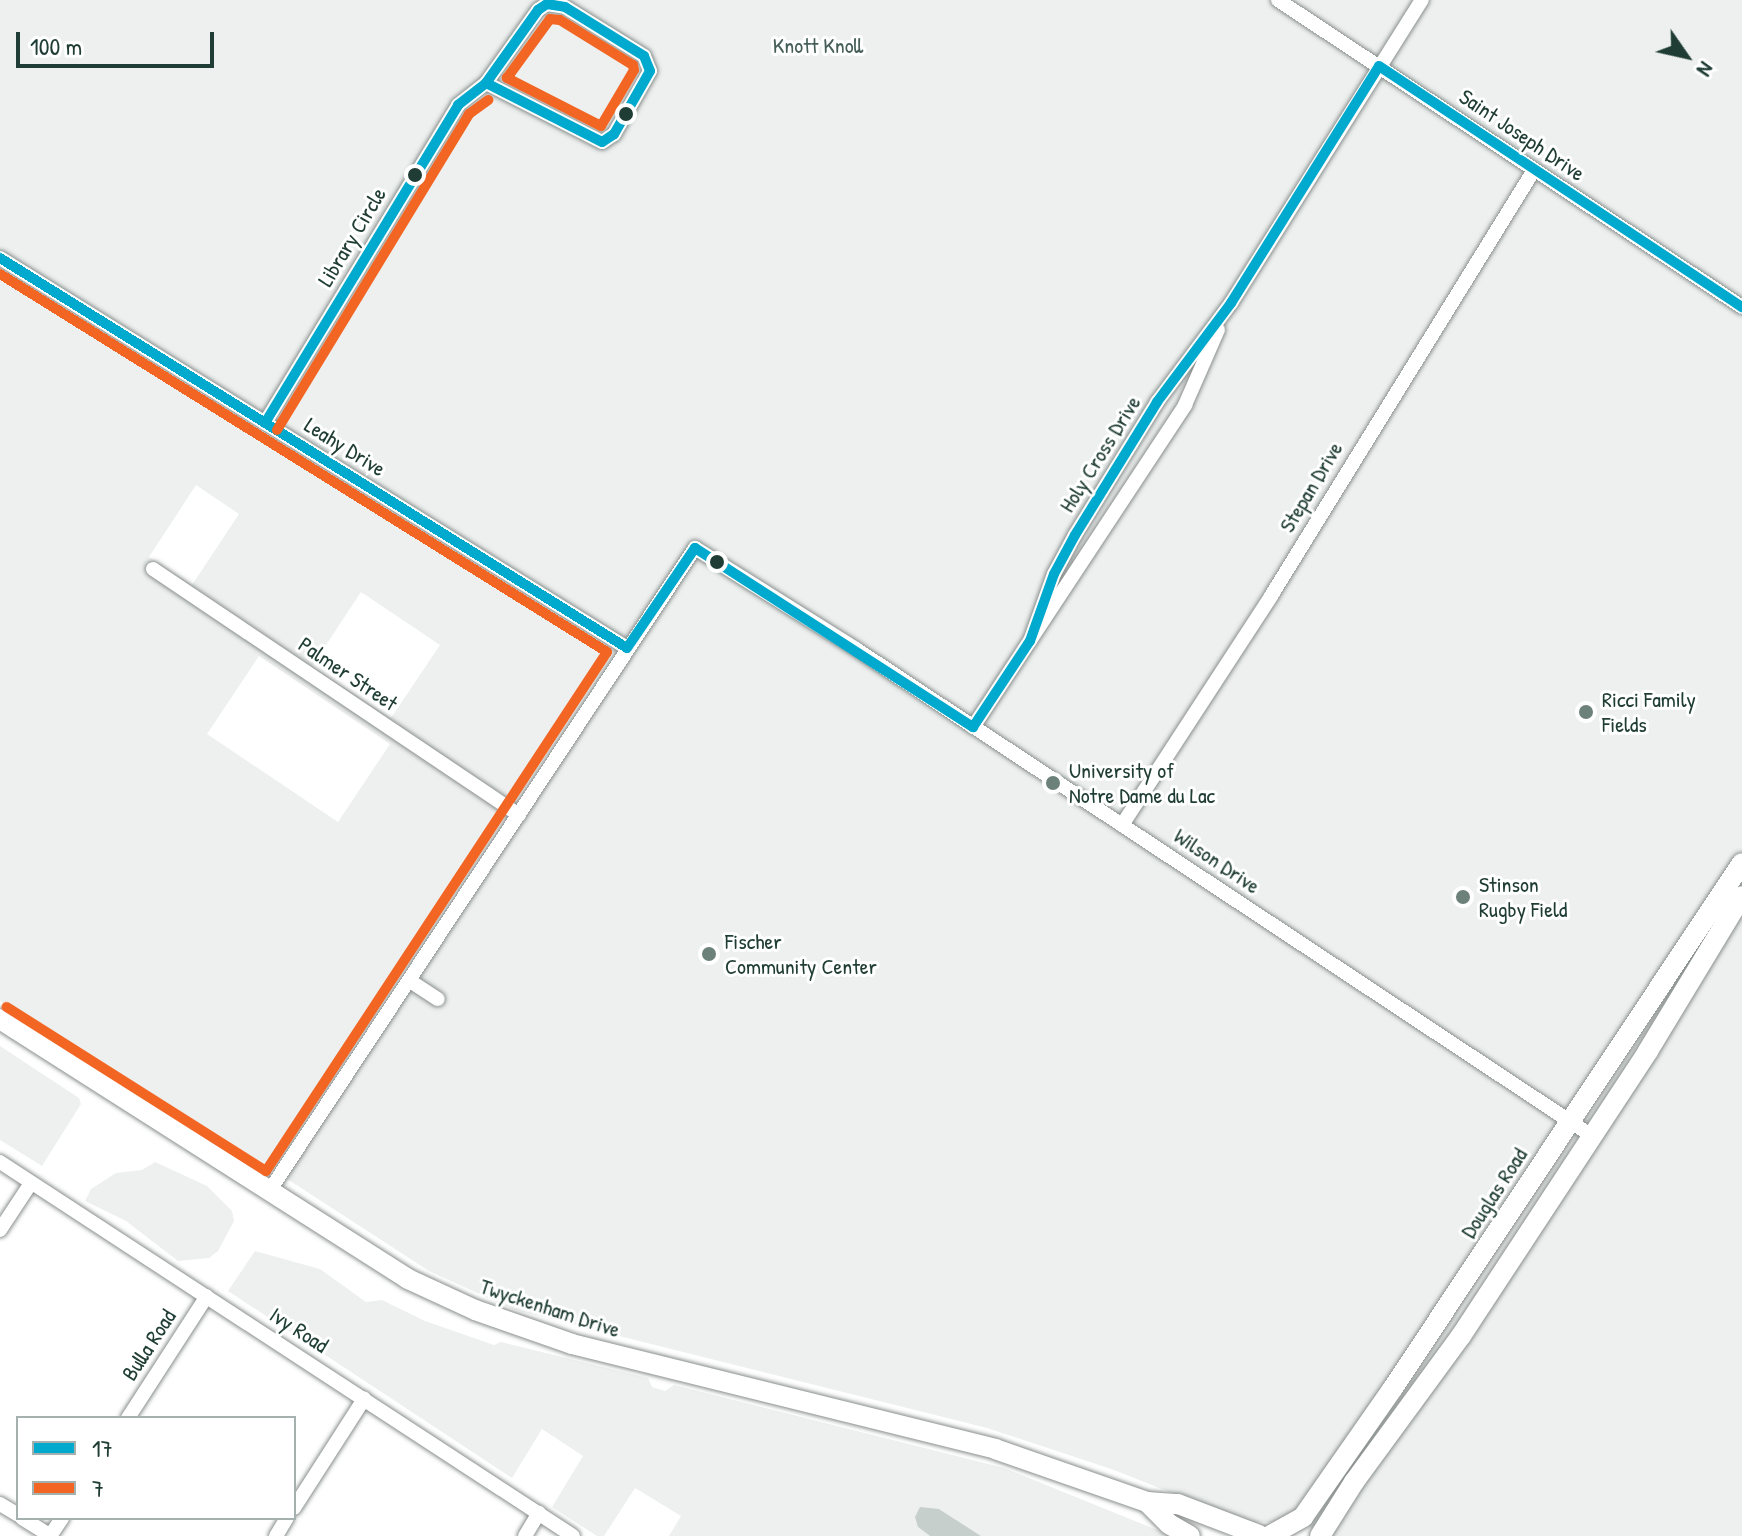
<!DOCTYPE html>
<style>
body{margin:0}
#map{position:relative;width:1742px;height:1536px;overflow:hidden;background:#fff;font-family:"Patrick Hand",sans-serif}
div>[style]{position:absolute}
.built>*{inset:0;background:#edf0ef}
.water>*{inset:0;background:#c7cfcd}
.roads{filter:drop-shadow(0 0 2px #898f8d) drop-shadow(0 0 2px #898f8d)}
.street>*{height:14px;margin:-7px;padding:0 7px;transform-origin:7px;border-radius:7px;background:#fff}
.secondary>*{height:20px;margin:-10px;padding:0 10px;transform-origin:10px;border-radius:10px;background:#fff}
.bus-1>*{height:10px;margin:-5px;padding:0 5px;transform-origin:5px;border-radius:5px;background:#00a9ce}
.bus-2>*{height:10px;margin:-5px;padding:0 5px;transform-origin:5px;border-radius:5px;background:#f26522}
.dots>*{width:22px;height:22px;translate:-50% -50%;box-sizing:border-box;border:4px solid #fff;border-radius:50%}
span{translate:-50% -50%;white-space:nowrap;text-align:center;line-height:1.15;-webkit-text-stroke:6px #fff;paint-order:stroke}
.park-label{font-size:22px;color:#455e57}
.street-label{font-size:22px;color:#1f3d34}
.poi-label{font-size:22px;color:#1f3d34}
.left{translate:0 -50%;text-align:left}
.legend{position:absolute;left:16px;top:1416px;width:280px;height:104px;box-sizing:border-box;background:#fff;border:2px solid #a5b1ae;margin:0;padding:10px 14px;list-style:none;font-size:24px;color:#1f3d34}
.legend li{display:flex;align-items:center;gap:16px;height:40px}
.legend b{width:40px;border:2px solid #a5b1ae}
.north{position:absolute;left:1646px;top:16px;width:80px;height:80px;-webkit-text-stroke:6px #fff;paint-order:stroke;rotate:124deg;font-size:22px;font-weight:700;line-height:32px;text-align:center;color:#1f3d34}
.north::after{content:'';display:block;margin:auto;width:28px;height:36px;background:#1f3d34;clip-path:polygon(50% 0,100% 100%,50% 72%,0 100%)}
.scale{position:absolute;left:16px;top:32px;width:198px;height:36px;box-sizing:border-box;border:4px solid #1f3d34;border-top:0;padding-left:10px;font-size:24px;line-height:28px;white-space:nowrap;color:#1f3d34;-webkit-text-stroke:6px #fff;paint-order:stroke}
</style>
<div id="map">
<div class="built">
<i style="clip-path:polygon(evenodd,0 0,1742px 0,1742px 1536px,1324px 1536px,1292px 1515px,1275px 1522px,1245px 1522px,1114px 1470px,987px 1428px,515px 1310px,429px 1271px,244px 1151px,0 1001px,0 0,196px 485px,239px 514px,192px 585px,149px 557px,196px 485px,0 0,361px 592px,440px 645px,391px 718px,312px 666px,361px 592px,0 0,259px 656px,390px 744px,338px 822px,207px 734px,259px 656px)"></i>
<i style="clip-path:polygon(0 1046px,79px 1098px,81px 1104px,42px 1166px,0 1140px)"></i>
<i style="clip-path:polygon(155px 1162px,207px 1186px,232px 1211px,234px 1221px,218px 1251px,209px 1258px,178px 1261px,126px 1221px,85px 1201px,91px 1189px,116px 1173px,142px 1170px)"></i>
<i style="clip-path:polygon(255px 1251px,320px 1269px,366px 1302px,382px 1300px,425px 1321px,494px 1345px,501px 1342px,648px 1378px,652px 1387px,665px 1391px,674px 1385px,1004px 1468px,1172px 1536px,981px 1536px,939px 1509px,918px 1527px,930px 1536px,669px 1536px,681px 1516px,635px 1488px,604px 1536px,597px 1536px,552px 1507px,583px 1456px,542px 1429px,512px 1478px,228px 1291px)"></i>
</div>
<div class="water">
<i style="clip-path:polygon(920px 1507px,939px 1509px,981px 1536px,930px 1536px,918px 1527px,915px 1517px)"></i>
</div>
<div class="roads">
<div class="street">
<i style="left:1278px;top:0;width:556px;rotate:33.49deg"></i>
<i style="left:0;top:258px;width:738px;rotate:31.88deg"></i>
<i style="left:265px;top:423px;width:372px;rotate:-58.7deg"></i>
<i style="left:458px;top:105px;width:36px;rotate:-38deg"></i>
<i style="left:486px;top:83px;width:90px;rotate:-54.5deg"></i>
<i style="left:538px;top:10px;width:11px;rotate:-34deg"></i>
<i style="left:547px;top:4px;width:18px;rotate:9deg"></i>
<i style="left:565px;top:7px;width:93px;rotate:31.8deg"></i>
<i style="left:644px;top:56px;width:16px;rotate:68deg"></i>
<i style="left:650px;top:71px;width:73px;rotate:119.7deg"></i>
<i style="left:614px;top:134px;width:14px;rotate:146deg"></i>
<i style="left:602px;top:142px;width:130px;rotate:-153deg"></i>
<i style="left:153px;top:569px;width:441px;rotate:33.9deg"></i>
<i style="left:1030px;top:641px;width:71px;rotate:-70.3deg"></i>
<i style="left:1054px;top:574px;width:44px;rotate:-61.7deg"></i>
<i style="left:1075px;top:535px;width:156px;rotate:-58.3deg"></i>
<i style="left:1157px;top:402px;width:124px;rotate:-53.2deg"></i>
<i style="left:1231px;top:303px;width:358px;rotate:-57.8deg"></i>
<i style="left:973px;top:727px;width:386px;rotate:-56.6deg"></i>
<i style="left:1185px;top:405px;width:82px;rotate:-66.3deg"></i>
<i style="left:1122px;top:825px;width:273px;rotate:-56.9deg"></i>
<i style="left:1271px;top:596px;width:501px;rotate:-58.31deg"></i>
<i style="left:410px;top:981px;width:33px;rotate:33deg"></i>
<i style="left:0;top:1162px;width:684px;rotate:33.13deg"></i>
<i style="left:270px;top:1190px;width:770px;rotate:-56.5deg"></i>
<i style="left:695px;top:548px;width:190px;rotate:32.1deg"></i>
<i style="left:856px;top:649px;width:883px;rotate:33.49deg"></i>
<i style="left:0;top:1230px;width:56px;rotate:-56.6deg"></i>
<i style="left:128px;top:1418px;width:145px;rotate:-57.1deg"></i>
<i style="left:0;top:1504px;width:21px;rotate:31deg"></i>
<i style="left:294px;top:1508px;width:130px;rotate:-57.3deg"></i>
<i style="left:22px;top:1518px;width:34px;rotate:32deg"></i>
<i style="left:50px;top:1536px;width:22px;rotate:-56deg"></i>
<i style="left:276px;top:1536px;width:21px;rotate:-59deg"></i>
<i style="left:525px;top:1536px;width:27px;rotate:-59deg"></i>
</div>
<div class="secondary">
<i style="left:0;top:1019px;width:484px;rotate:32.5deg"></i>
<i style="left:408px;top:1279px;width:74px;rotate:24.8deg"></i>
<i style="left:475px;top:1310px;width:103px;rotate:19.3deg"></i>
<i style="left:572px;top:1344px;width:436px;rotate:13.9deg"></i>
<i style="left:995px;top:1449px;width:161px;rotate:19.2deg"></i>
<i style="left:1147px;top:1502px;width:31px;rotate:4deg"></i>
<i style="left:1178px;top:1504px;width:87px;rotate:20.9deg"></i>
<i style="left:1147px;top:1502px;width:31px;rotate:45deg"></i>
<i style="left:1169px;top:1524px;width:24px;rotate:30deg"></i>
<i style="left:1271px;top:1535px;width:37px;rotate:-29deg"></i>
<i style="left:1303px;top:1517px;width:157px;rotate:-55.1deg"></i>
<i style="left:1393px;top:1388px;width:630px;rotate:-56.39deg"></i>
<i style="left:1320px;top:1536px;width:64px;rotate:-57.8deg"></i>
<i style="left:1354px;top:1482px;width:181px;rotate:-53.8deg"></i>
<i style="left:1461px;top:1336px;width:341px;rotate:-56.7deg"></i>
<i style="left:1648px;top:1051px;width:181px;rotate:-58.8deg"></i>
</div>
</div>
<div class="bus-1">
<i style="left:547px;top:4px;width:18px;rotate:9deg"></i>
<i style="left:565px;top:7px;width:93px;rotate:31.8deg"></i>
<i style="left:644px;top:56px;width:16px;rotate:68deg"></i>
<i style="left:650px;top:71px;width:73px;rotate:119.7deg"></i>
<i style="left:614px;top:134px;width:14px;rotate:146deg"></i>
<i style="left:602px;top:142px;width:130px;rotate:-153deg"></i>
<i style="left:486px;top:83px;width:90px;rotate:-54.5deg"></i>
<i style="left:538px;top:10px;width:11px;rotate:-34deg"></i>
<i style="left:0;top:258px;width:738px;rotate:31.88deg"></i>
<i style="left:627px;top:648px;width:121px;rotate:-55.8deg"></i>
<i style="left:695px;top:548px;width:331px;rotate:32.8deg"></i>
<i style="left:973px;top:727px;width:103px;rotate:-56.5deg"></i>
<i style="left:1030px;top:641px;width:71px;rotate:-70.3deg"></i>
<i style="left:1054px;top:574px;width:44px;rotate:-61.7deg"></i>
<i style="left:1075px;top:535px;width:156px;rotate:-58.3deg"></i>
<i style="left:1157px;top:402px;width:124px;rotate:-53.2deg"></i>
<i style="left:1231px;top:303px;width:279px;rotate:-58deg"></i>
<i style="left:1379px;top:66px;width:436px;rotate:33.6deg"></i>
<i style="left:265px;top:423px;width:372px;rotate:-58.7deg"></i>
<i style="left:458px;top:105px;width:36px;rotate:-38deg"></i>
</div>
<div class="bus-2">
<i style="left:550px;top:19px;width:10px;rotate:6deg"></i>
<i style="left:560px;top:20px;width:86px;rotate:31.7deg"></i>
<i style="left:633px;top:65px;width:5px;rotate:79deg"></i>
<i style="left:634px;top:70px;width:65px;rotate:120.5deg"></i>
<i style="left:601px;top:126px;width:106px;rotate:-152.9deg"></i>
<i style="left:507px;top:78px;width:73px;rotate:-53.9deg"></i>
<i style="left:0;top:274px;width:715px;rotate:31.91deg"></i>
<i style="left:607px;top:652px;width:621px;rotate:123.31deg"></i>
<i style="left:266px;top:1171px;width:307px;rotate:-147.7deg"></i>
<i style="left:277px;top:430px;width:370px;rotate:-58.7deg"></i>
<i style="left:469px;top:114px;width:24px;rotate:-36deg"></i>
</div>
<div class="dots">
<i style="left:626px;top:114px;background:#1f3d34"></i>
<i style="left:415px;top:175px;background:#1f3d34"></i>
<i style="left:717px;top:562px;background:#1f3d34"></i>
<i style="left:1586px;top:712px;background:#6d817b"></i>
<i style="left:1053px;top:783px;background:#6d817b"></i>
<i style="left:1463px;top:897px;background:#6d817b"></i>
<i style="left:709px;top:954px;background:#6d817b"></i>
</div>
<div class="park-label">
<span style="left:818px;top:46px">Knott Knoll</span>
</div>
<div class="street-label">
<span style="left:1522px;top:135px;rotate:34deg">Saint Joseph Drive</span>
<span style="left:352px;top:237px;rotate:-59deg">Library Circle</span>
<span style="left:345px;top:447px;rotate:32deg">Leahy Drive</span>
<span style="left:1100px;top:454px;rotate:-58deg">Holy Cross Drive</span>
<span style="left:1311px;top:487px;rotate:-59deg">Stepan Drive</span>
<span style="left:348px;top:674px;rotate:34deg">Palmer Street</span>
<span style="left:1217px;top:861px;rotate:34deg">Wilson Drive</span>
<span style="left:1494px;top:1193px;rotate:-57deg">Douglas Road</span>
<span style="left:550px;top:1308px;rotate:18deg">Twyckenham Drive</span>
<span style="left:299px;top:1330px;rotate:33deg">Ivy Road</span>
<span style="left:149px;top:1345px;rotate:-57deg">Bulla Road</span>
</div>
<div class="poi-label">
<span class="left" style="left:1602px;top:712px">Ricci Family<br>Fields</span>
<span class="left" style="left:1069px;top:783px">University of<br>Notre Dame du Lac</span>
<span class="left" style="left:1479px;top:897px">Stinson<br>Rugby Field</span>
<span class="left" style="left:725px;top:954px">Fischer<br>Community Center</span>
</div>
<ul class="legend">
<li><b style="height:10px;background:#00a9ce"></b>17</li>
<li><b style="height:10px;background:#f26522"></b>7</li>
</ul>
<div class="north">N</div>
<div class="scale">100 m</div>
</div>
